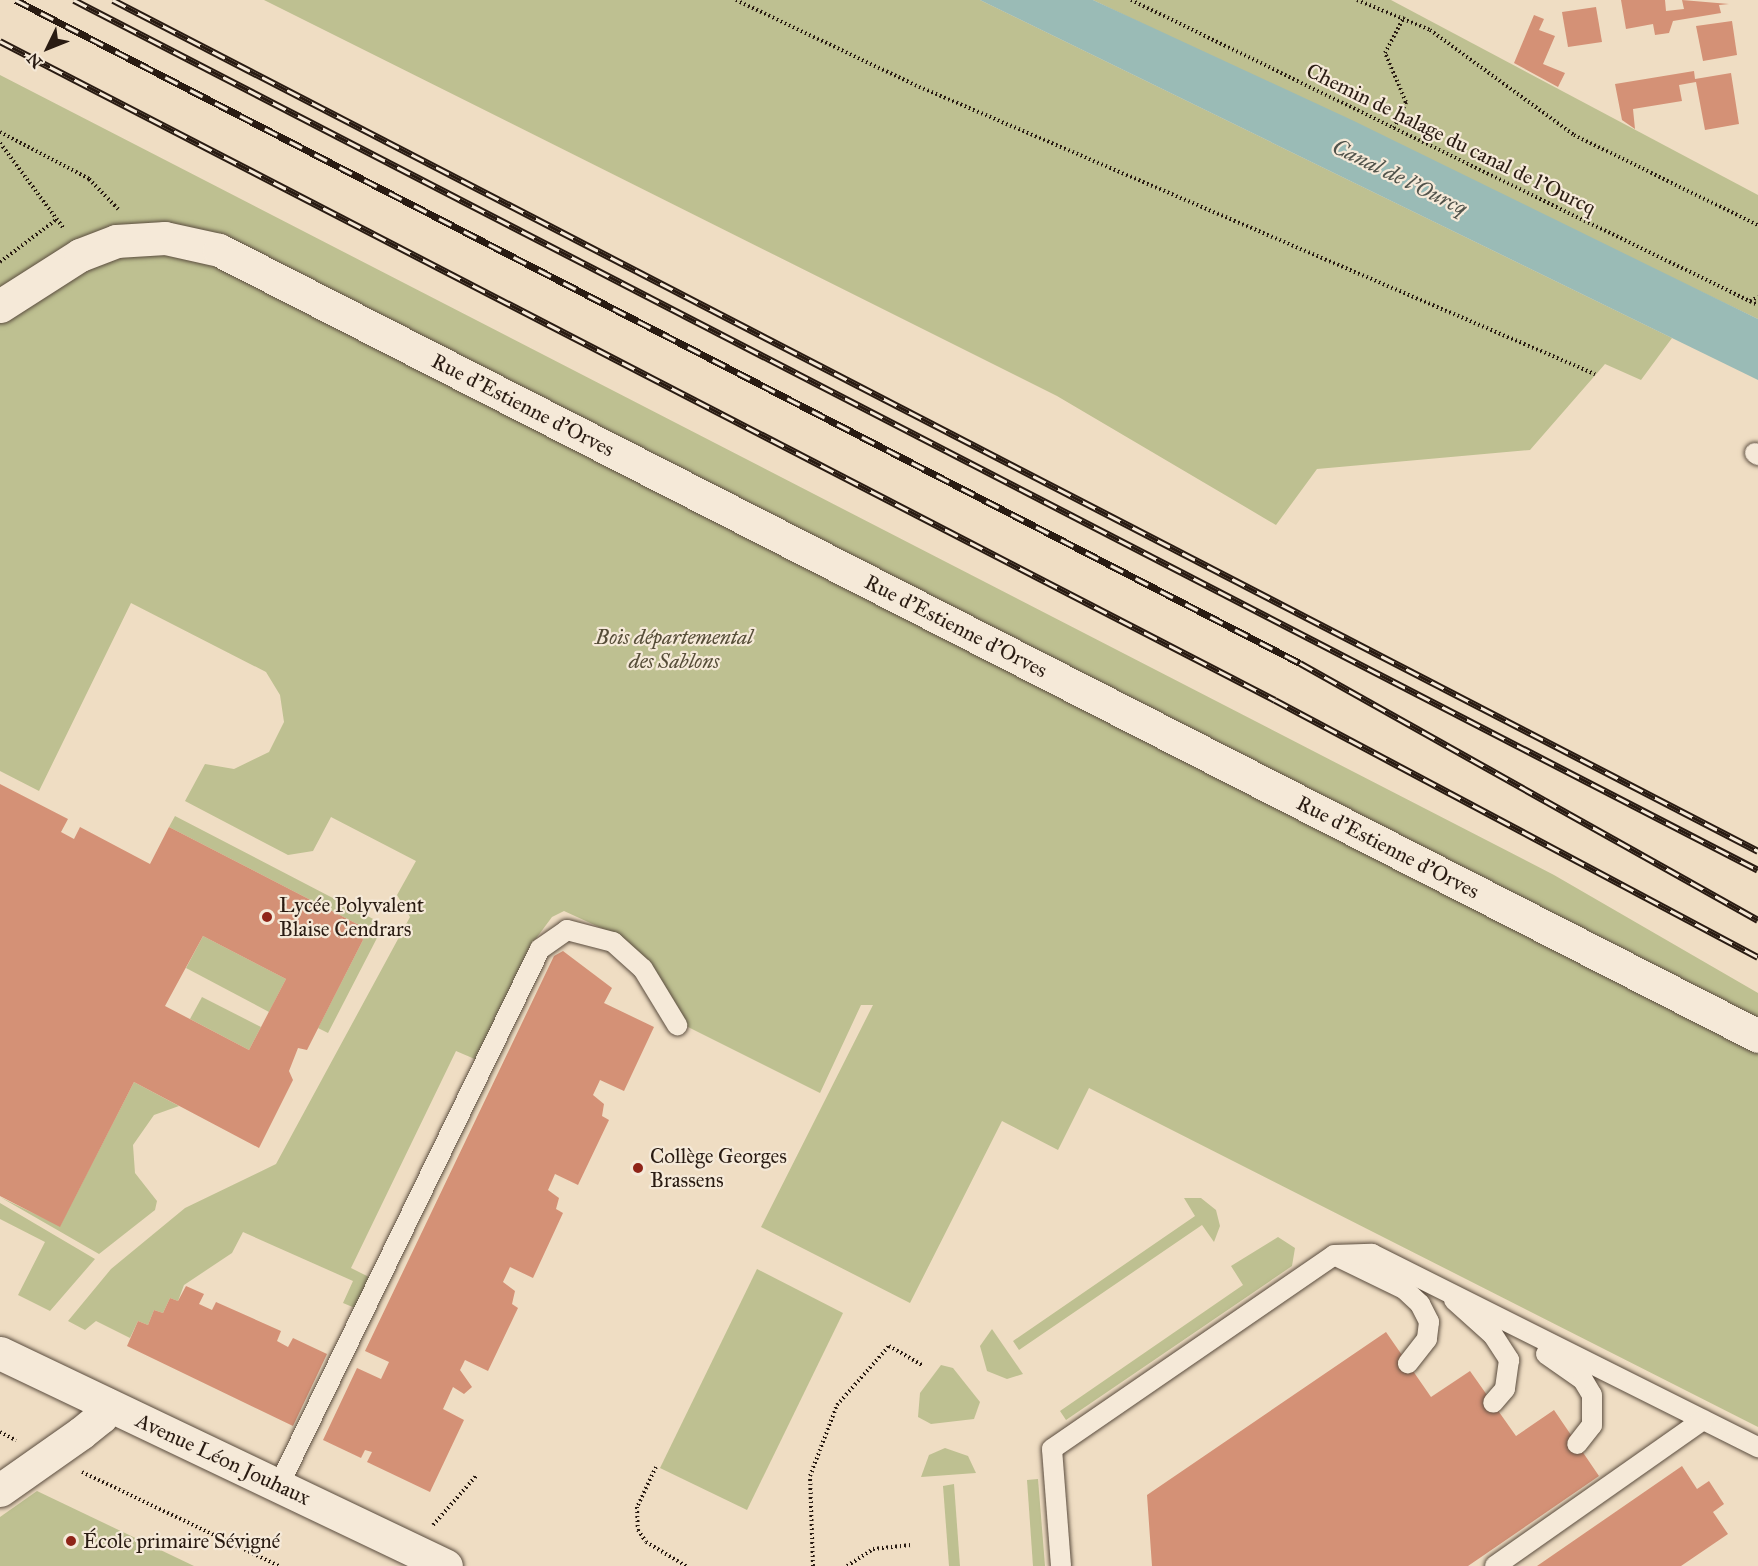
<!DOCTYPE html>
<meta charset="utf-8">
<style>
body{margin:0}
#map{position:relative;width:1758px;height:1566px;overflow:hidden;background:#efddc3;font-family:"IM FELL Great Primer",serif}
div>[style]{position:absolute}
.green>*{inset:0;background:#bec091}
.water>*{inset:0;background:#9abbb6}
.building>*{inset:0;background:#d49176}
.path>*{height:4px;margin-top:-2px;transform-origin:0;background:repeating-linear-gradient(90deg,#291b12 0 1.5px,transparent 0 4.5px)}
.roads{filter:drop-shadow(0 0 2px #5a4c3e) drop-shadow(0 0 2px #5a4c3e)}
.service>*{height:20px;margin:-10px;padding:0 10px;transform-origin:10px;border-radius:10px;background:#f5e9d8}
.minor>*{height:33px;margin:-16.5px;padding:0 16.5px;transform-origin:16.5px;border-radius:16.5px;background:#f5e9d8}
.tertiary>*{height:33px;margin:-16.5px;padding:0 16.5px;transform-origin:16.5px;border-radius:16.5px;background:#f5e9d8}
.rail>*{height:7px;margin-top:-3.5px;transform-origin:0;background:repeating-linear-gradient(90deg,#f5e9d8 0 14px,#291b12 0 28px);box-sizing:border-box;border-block:2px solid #291b12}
.dots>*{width:16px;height:16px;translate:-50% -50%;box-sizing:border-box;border:3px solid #f5e9d8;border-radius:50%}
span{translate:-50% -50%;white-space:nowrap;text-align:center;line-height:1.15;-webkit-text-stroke:4.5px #f5e9d8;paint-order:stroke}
.street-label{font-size:21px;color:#291b12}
.park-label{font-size:21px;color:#564d38;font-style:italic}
.poi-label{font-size:21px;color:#291b12}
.left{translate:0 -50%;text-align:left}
.water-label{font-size:22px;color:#51534b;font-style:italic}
.north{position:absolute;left:18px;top:18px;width:60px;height:60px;-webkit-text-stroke:4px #f5e9d8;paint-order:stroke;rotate:227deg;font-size:16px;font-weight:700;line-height:24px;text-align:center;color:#291b12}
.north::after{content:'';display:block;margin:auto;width:21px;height:27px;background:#291b12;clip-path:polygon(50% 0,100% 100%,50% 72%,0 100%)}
</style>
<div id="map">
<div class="green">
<i style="clip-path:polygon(264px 0,980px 0,1672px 338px,1641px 380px,1605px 364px,1530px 450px,1317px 469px,1276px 525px,1057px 396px)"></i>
<i style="clip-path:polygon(1093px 0,1391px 0,1758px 195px,1758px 319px)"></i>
<i style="clip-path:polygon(0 75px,1554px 875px,1758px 993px,1758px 1427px,1089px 1088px,1058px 1150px,1002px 1121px,910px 1303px,761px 1227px,873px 1005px,861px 1005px,820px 1093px,688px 1027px,623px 938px,564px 911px,552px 917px,529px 948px,477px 1060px,456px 1051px,351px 1268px,373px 1279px,355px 1308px,343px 1303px,353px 1281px,243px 1232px,232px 1253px,184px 1285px,178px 1301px,170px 1298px,163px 1313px,154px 1310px,148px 1325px,138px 1321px,130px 1338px,96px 1321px,85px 1330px,68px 1321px,111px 1269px,185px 1208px,276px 1164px,410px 917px,397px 895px,416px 861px,331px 817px,313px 851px,288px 855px,185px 801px,205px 764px,234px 769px,269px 752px,284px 722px,280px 695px,266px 672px,131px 603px,39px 791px,0 771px)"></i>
<i style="clip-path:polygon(175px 816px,377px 921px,377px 938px,328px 1033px,318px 1028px,363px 940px,359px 925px,169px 827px)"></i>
<i style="clip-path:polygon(203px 936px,286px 979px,269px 1012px,186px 968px)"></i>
<i style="clip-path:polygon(202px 997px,261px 1027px,249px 1050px,190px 1019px)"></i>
<i style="clip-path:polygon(134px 1082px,179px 1106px,154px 1115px,133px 1145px,135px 1173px,157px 1201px,155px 1210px,99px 1254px,0 1197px,60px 1226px)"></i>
<i style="clip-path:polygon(1184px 1198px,1201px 1198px,1216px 1210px,1220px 1226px,1214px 1242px,1202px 1225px,1019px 1350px,1013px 1341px,1195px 1216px)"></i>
<i style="clip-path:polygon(0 1203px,95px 1259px,50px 1311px,18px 1295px,45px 1242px,0 1219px)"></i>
<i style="clip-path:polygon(1278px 1237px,1295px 1248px,1292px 1266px,1066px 1420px,1060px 1411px,1243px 1285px,1231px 1266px)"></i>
<i style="clip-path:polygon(757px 1269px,843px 1313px,747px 1510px,660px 1468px)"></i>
<i style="clip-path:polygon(992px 1329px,1023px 1374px,1007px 1379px,987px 1371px,980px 1346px)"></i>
<i style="clip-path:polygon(941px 1365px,953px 1368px,980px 1402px,974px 1419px,931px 1424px,918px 1417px,920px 1393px)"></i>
<i style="clip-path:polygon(945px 1448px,968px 1456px,976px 1473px,921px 1477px,929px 1455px)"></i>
<i style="clip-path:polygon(1038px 1479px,1045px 1566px,1033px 1566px,1027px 1480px)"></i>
<i style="clip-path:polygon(954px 1484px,960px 1566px,949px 1566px,943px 1486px)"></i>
<i style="clip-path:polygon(37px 1491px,194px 1566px,0 1566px,0 1517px)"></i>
</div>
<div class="water">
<i style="clip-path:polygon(980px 0,1093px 0,1354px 121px,1758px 319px,1758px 380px)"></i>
</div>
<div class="building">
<i style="clip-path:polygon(1621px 0,1665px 0,1666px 11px,1684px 9px,1682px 0,1729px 4px,1719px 5px,1721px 13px,1673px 21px,1669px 33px,1655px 35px,1653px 24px,1626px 29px)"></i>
<i style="clip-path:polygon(1596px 7px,1602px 42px,1568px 47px,1562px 12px)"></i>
<i style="clip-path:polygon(1534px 15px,1544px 19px,1539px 30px,1555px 36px,1543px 64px,1565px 73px,1558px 87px,1514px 63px)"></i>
<i style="clip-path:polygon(1732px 21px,1737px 55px,1703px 61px,1696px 26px)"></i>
<i style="clip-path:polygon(1694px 71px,1695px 79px,1731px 73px,1739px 124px,1705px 130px,1696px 82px,1679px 85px,1682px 101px,1633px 109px,1635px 129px,1622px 120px,1615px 84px)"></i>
<i style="clip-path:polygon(evenodd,0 784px,68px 819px,61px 832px,74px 839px,80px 827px,150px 864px,169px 827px,359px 925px,363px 940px,307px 1050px,298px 1048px,289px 1071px,293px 1080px,259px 1148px,134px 1082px,60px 1227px,0 1196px,0 784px,203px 936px,286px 979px,249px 1050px,165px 1006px,203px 936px)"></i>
<i style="clip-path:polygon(563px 951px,612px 988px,604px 1003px,654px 1027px,624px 1091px,600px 1080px,593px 1095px,604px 1104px,602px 1116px,609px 1120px,578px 1185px,555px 1174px,548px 1190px,559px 1198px,556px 1209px,563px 1213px,533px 1278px,510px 1267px,503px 1282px,515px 1291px,512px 1304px,518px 1308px,488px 1371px,465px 1360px,460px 1370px,472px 1387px,464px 1394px,453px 1387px,443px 1409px,464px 1420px,430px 1492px,367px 1462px,372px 1452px,365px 1450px,361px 1458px,323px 1440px,357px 1368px,381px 1379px,389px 1362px,365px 1351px,554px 956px)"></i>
<i style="clip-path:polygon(186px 1286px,204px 1294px,199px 1304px,212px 1310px,216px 1302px,281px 1331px,277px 1341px,288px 1347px,293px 1338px,327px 1354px,293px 1426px,127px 1346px,138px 1321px,148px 1325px,154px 1310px,163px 1313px,170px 1298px,178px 1301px)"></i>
<i style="clip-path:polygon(1386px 1332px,1431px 1397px,1470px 1371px,1516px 1436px,1554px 1410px,1599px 1476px,1468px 1566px,1152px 1566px,1147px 1495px)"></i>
<i style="clip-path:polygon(1682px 1466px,1697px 1489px,1709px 1481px,1724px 1504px,1713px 1512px,1728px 1534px,1681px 1566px,1537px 1566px)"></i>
</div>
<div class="path">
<i style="left:736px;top:0;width:198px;rotate:25.4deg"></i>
<i style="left:915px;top:85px;width:739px;rotate:23.03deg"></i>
<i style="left:1131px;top:0;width:697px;rotate:25.94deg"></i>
<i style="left:1357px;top:0;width:79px;rotate:22.3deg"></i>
<i style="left:1430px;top:30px;width:178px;rotate:36.1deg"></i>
<i style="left:1574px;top:135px;width:205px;rotate:26.1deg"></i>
<i style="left:1394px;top:128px;width:29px;rotate:-65deg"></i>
<i style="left:1406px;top:102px;width:53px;rotate:-113.2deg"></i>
<i style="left:1385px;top:53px;width:41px;rotate:-62.2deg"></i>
<i style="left:0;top:132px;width:101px;rotate:27.8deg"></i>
<i style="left:89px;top:179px;width:42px;rotate:46deg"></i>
<i style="left:0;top:143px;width:107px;rotate:53.3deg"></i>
<i style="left:0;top:262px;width:71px;rotate:-37deg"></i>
<i style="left:1750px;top:301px;width:9px;rotate:-27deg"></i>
<i style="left:0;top:1432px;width:18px;rotate:27deg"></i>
<i style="left:656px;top:1467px;width:44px;rotate:115.4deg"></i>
<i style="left:637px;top:1507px;width:23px;rotate:88deg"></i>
<i style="left:638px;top:1530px;width:14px;rotate:56deg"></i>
<i style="left:646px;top:1542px;width:47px;rotate:31deg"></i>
<i style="left:82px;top:1472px;width:218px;rotate:25.5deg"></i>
<i style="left:433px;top:1525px;width:65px;rotate:-48.7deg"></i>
<i style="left:813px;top:1566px;width:90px;rotate:-91.9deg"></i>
<i style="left:810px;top:1476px;width:76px;rotate:-69.2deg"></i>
<i style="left:837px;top:1405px;width:79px;rotate:-48.6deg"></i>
<i style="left:889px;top:1346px;width:39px;rotate:30deg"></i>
<i style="left:847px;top:1566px;width:31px;rotate:-33deg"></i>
<i style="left:873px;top:1549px;width:38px;rotate:-6deg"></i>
</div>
<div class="roads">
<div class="service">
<i style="left:1755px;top:453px;width:4px;rotate:34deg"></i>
<i style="left:1336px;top:1256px;width:76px;rotate:25.9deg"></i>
<i style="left:1404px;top:1289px;width:22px;rotate:43deg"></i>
<i style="left:1420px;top:1304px;width:20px;rotate:63deg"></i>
<i style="left:1429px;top:1322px;width:17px;rotate:97deg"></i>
<i style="left:1427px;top:1339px;width:31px;rotate:128deg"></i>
<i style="left:1454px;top:1300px;width:52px;rotate:41.9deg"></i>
<i style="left:1493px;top:1335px;width:30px;rotate:57deg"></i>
<i style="left:1509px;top:1360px;width:29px;rotate:98deg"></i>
<i style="left:1505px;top:1389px;width:18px;rotate:131deg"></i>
<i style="left:1546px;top:1354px;width:45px;rotate:35.1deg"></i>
<i style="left:1583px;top:1380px;width:17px;rotate:59deg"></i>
<i style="left:1592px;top:1395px;width:30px;rotate:90deg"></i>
<i style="left:1592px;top:1425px;width:24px;rotate:128deg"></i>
<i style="left:279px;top:1485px;width:596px;rotate:-64.04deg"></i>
<i style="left:540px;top:949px;width:33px;rotate:-35deg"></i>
<i style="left:567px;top:930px;width:48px;rotate:14.6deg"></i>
<i style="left:613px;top:942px;width:40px;rotate:42deg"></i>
<i style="left:643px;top:969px;width:66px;rotate:58.7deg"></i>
<i style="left:1061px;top:1566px;width:117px;rotate:-94.4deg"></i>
<i style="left:1052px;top:1449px;width:342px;rotate:-34.5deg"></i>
<i style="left:1334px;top:1255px;width:38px;rotate:-2deg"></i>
<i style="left:1372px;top:1254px;width:432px;rotate:26.6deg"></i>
<i style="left:1495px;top:1566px;width:254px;rotate:-35.1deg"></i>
</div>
<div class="minor">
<i style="left:0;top:306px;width:95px;rotate:-32.5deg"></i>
<i style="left:80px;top:255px;width:39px;rotate:-21deg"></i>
<i style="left:116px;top:241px;width:49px;rotate:-3.5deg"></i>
<i style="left:165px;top:238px;width:55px;rotate:12.5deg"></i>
<i style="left:219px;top:250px;width:1728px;rotate:27.05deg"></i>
<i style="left:0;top:1490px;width:99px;rotate:-35.1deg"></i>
<i style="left:81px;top:1433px;width:26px;rotate:-39deg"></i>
<i style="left:101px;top:1417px;width:14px;rotate:-69deg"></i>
</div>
<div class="tertiary">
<i style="left:0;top:1353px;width:494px;rotate:25.5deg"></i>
</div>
</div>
<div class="rail">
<i style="left:16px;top:0;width:1445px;rotate:27.31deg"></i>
<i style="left:1300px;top:663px;width:525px;rotate:29.3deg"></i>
<i style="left:74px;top:0;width:1895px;rotate:27.32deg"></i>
<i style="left:113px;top:0;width:1852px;rotate:27.35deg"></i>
<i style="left:0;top:41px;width:1435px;rotate:27.33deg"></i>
<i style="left:1275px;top:700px;width:547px;rotate:28.02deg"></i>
</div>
<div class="dots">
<i style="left:267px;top:917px;background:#8f2418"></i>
<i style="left:638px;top:1168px;background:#8f2418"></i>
<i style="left:71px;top:1541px;background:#8f2418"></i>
</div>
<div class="street-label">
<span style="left:1451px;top:139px;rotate:26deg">Chemin de halage du canal de l'Ourcq</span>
<span style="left:523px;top:405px;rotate:27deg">Rue d'Estienne d'Orves</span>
<span style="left:956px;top:626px;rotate:27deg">Rue d'Estienne d'Orves</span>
<span style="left:1388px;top:847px;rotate:27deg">Rue d'Estienne d'Orves</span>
<span style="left:223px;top:1459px;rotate:25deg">Avenue Léon Jouhaux</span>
</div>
<div class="park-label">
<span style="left:674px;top:649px">Bois départemental<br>des Sablons</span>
</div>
<div class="poi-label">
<span class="left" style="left:279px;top:917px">Lycée Polyvalent<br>Blaise Cendrars</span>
<span class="left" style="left:650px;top:1168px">Collège Georges<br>Brassens</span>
<span class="left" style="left:83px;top:1541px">École primaire Sévigné</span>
</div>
<div class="water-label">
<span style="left:1400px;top:177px;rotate:26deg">Canal de l'Ourcq</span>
</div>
<div class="north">N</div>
</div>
